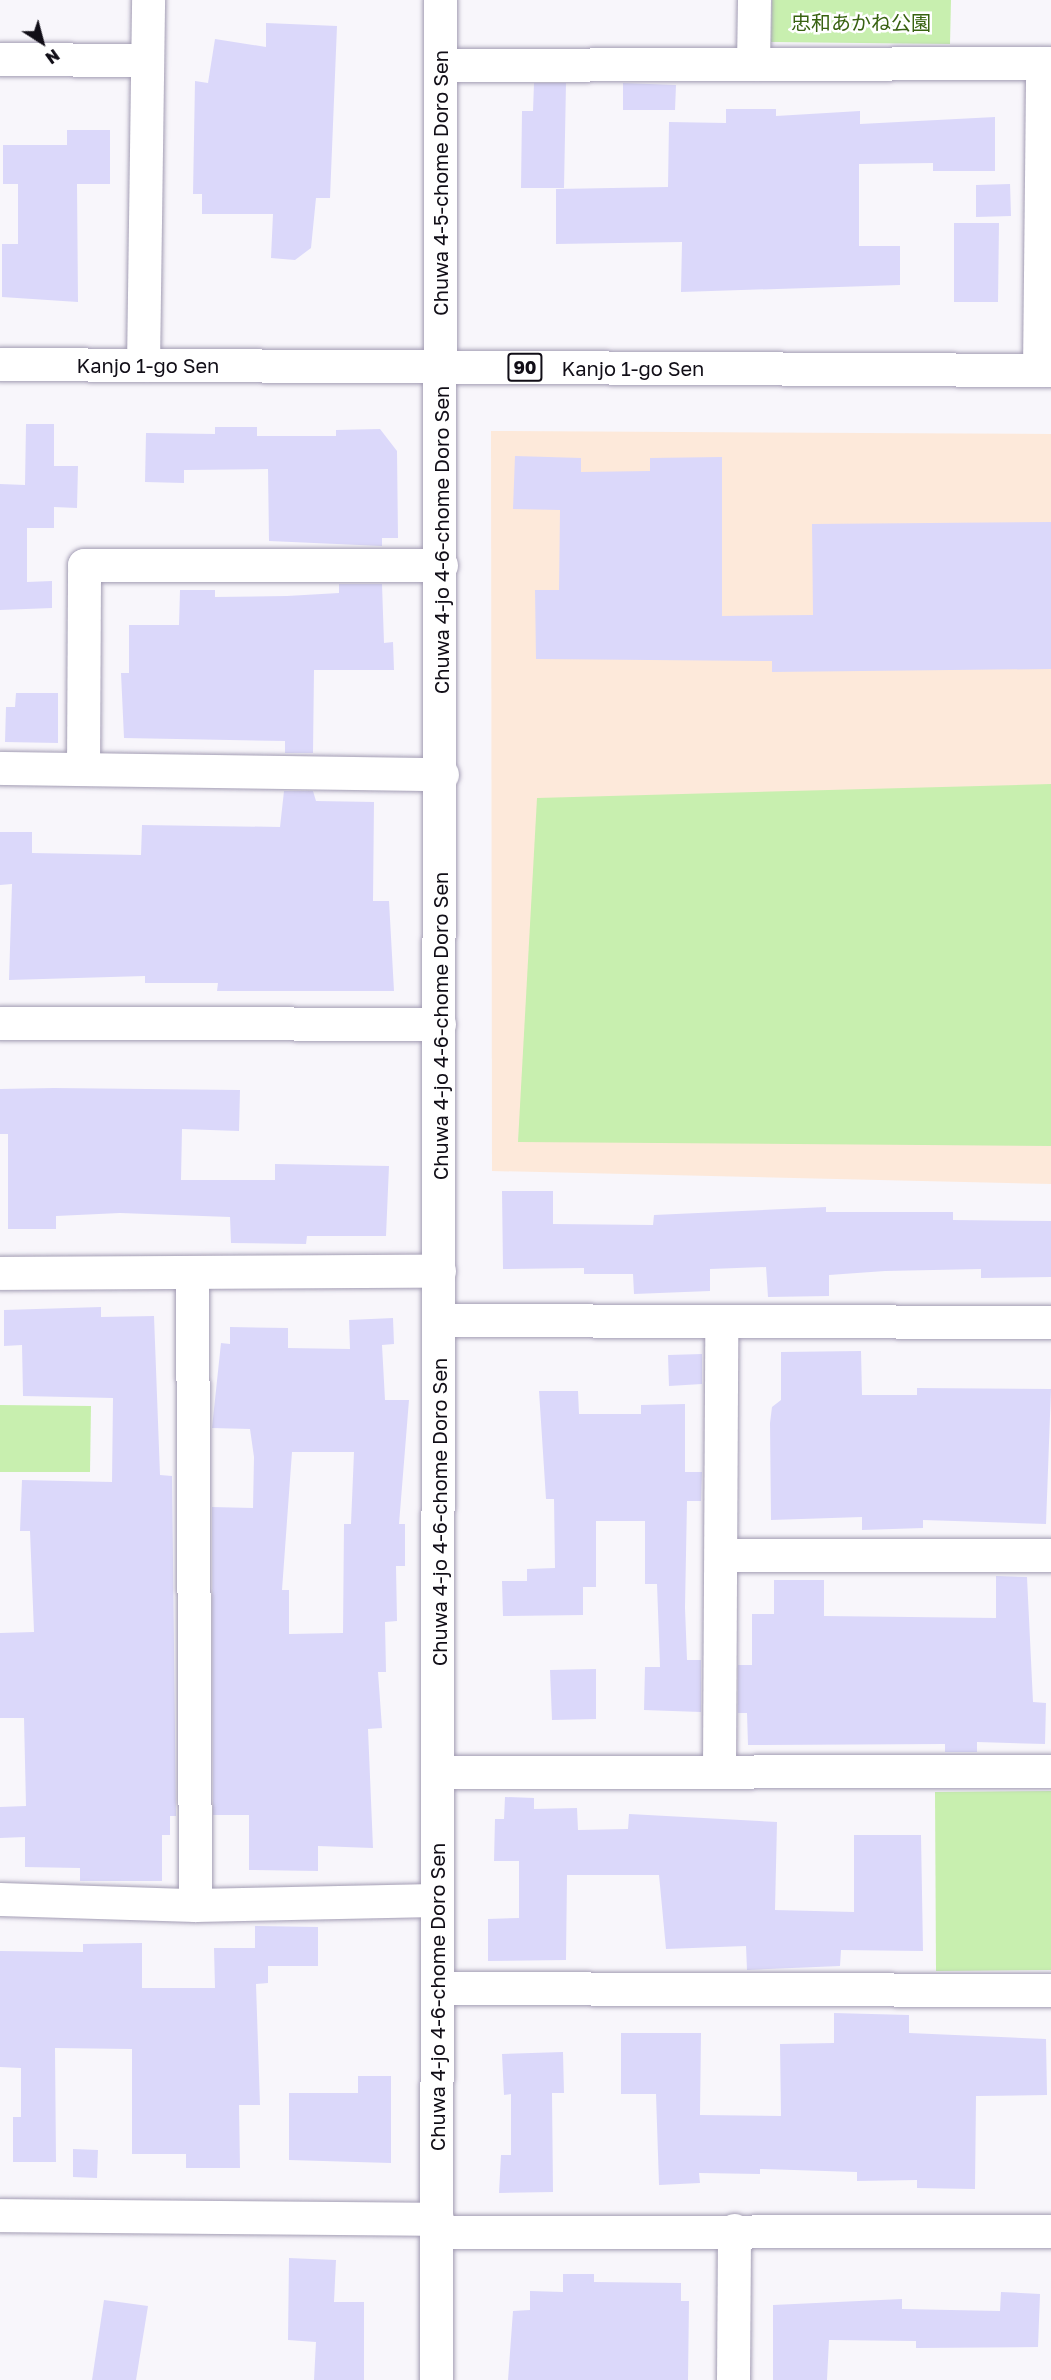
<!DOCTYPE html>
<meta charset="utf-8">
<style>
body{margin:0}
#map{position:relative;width:1051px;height:2380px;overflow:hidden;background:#f8f6fb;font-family:"Golos Text","Noto Sans JP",sans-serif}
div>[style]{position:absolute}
.education>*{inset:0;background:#fde9da}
.green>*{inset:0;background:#c8efaf}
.building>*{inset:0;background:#dbd8fa}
.roads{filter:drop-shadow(0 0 2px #a39db4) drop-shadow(0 0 2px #a39db4)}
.street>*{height:33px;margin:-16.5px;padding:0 16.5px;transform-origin:16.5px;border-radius:16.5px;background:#fff}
.primary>*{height:33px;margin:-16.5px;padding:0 16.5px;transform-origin:16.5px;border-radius:16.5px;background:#fff}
span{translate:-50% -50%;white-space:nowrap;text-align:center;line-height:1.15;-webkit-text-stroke:5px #fff;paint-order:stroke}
.shield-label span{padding:2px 4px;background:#fff;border:2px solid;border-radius:4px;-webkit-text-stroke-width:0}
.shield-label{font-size:18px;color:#110e17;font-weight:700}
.park-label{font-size:20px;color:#386211}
.street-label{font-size:20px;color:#110e17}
.north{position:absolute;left:12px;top:12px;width:60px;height:60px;-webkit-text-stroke:4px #fff;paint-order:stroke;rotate:144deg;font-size:16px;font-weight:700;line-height:24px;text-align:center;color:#110e17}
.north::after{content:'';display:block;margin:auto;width:21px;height:27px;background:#110e17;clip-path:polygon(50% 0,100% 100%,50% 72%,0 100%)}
</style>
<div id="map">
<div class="education">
<i style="clip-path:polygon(491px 431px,1051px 434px,1051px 1184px,492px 1171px)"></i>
</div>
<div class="green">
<i style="clip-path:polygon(772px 0,951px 0,950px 44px,771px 42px)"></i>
<i style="clip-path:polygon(1051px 784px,1051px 1146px,518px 1142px,537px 798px)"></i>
<i style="clip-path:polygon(0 1405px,91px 1406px,90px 1472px,0 1472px)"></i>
<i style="clip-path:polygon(1051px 1791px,1051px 1970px,936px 1971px,935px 1792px)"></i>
</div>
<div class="building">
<i style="clip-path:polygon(266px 23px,337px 26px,330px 198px,316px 198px,311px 248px,295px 260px,271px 258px,273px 214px,202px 214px,202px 194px,193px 194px,195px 81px,208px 83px,215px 39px,266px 47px)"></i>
<i style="clip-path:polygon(534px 83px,566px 83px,564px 188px,521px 188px,522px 111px,533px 111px)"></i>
<i style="clip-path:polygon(623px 83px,676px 85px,675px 110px,623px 110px)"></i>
<i style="clip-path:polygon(726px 109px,776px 109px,776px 116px,860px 111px,860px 124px,995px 117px,995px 171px,933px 171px,933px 163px,859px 164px,859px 246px,900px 246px,900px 285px,681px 292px,682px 242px,556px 244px,556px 189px,668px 187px,669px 122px,726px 123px)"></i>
<i style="clip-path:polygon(67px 130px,110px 130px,110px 184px,77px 184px,78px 302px,2px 297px,2px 244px,18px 244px,18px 184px,3px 184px,3px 145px,67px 145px)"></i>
<i style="clip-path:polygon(1010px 184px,1011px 216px,976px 217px,976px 185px)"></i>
<i style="clip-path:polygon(954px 223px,999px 223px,998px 302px,954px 302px)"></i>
<i style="clip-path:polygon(26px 424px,54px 424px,54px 466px,78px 466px,77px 508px,54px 507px,54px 528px,27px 528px,27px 582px,52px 581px,52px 608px,0 610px,0 484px,25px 485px)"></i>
<i style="clip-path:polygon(215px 427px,257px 427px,257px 436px,336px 436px,336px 430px,380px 429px,397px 451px,398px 538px,382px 538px,382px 546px,269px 541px,268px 469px,184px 470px,184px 483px,145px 482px,146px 433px,215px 434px)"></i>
<i style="clip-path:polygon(515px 456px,581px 458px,581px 472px,650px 471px,650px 458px,722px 457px,722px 616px,813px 615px,812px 524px,1051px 522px,1051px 669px,772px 672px,772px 661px,536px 659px,535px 590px,559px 590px,560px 510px,513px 509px)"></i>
<i style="clip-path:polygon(339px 584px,382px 584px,384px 643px,393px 642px,394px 670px,314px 670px,313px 753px,285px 753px,285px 741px,124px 738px,121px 673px,129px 673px,129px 625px,179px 625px,180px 590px,215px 590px,215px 597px,287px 596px,339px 593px)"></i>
<i style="clip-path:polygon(16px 693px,58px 693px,58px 743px,5px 742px,6px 707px,15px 707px)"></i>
<i style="clip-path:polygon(284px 791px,313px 791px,316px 801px,374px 802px,373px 901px,389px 901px,394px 991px,217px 991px,218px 983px,145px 983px,145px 976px,9px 980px,12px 884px,0 885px,0 832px,32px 832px,32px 853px,141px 855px,142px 825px,280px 827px)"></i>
<i style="clip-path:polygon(54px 1088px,240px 1090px,239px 1131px,182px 1129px,181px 1180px,275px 1180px,275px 1164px,389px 1166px,386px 1236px,307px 1236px,306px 1244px,231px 1243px,230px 1217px,120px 1213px,56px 1216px,56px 1229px,8px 1229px,8px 1134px,0 1134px,0 1089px)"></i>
<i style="clip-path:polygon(502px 1191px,553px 1191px,553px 1224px,653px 1225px,654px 1215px,826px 1207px,826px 1212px,953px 1212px,953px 1220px,1051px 1221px,1051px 1277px,981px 1278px,981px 1269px,885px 1271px,829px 1275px,829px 1296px,768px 1297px,766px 1267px,710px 1269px,710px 1291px,634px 1294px,633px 1274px,584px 1274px,584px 1268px,503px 1269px)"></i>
<i style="clip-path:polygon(101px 1307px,101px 1317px,154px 1316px,160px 1475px,172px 1476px,176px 1816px,170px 1816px,170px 1835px,162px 1835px,162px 1881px,80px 1881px,80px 1868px,25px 1867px,25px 1837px,0 1838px,0 1807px,26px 1806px,24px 1718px,0 1718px,0 1633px,34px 1632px,30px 1531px,20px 1531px,22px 1480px,112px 1482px,113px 1398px,23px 1396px,22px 1345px,4px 1346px,4px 1310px)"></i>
<i style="clip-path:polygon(evenodd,393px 1318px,394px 1344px,382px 1345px,385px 1400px,409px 1400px,399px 1524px,405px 1524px,405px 1566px,396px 1566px,397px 1621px,385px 1622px,386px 1672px,378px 1672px,382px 1728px,368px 1729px,373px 1848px,318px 1846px,318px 1871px,249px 1870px,249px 1815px,213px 1815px,212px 1507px,253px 1508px,254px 1457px,250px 1429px,212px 1428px,221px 1343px,230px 1344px,230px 1327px,288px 1328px,288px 1348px,350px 1349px,349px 1320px,393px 1318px,292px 1452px,354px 1452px,351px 1524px,344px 1524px,343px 1633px,289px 1634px,289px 1590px,282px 1590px,292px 1452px)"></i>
<i style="clip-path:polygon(861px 1351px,862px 1395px,917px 1395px,917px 1388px,1051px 1389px,1046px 1524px,923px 1520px,923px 1528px,862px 1530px,862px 1517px,771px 1520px,770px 1423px,772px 1407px,781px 1400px,781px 1352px)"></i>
<i style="clip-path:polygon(702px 1354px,702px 1384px,669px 1386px,668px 1355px)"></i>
<i style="clip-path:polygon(539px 1391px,578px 1391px,579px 1414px,641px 1414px,641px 1405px,685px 1404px,685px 1472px,702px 1472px,701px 1501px,687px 1501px,685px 1608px,687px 1660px,701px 1660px,701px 1712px,644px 1710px,645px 1667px,660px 1667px,657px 1584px,645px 1584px,645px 1521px,596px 1521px,596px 1587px,583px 1587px,583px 1615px,503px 1616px,502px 1581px,527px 1581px,527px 1569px,555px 1568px,554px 1499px,546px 1499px)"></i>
<i style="clip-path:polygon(996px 1576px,1027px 1577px,1033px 1702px,1046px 1703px,1045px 1744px,977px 1742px,977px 1752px,945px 1752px,945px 1744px,748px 1745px,747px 1713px,738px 1713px,738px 1665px,752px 1665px,752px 1614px,774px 1614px,774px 1580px,824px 1580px,824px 1616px,996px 1618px)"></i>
<i style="clip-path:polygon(596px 1669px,596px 1719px,552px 1720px,550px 1670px)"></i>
<i style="clip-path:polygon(505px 1797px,534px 1798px,534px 1809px,577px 1808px,578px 1830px,628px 1829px,629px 1814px,777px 1822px,775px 1910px,854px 1912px,854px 1835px,921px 1835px,923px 1951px,841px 1950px,840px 1966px,747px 1970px,746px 1946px,666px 1949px,659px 1875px,567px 1875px,566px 1960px,488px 1961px,488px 1919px,519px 1918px,519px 1861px,494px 1861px,495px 1819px,504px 1819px)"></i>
<i style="clip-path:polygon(255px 1926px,318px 1927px,318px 1966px,268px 1966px,268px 1983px,256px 1984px,260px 2105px,239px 2105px,240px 2168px,186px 2168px,186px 2154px,132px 2154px,132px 2049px,55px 2048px,56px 2162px,13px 2162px,13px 2117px,21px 2117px,21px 2068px,0 2067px,0 1951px,83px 1952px,83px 1944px,142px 1943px,142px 1988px,215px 1988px,214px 1948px,255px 1948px)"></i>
<i style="clip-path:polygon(834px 2013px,909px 2015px,909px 2033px,1046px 2039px,1047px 2095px,976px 2096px,975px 2189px,917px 2188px,917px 2180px,857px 2181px,857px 2172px,760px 2169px,760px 2174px,699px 2173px,700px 2183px,659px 2185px,656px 2094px,621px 2094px,621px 2033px,701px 2033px,700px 2115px,781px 2116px,780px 2044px,834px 2043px)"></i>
<i style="clip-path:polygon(563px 2052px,564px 2093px,552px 2093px,553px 2192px,499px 2193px,501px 2155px,511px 2155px,511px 2094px,504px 2095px,502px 2054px)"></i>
<i style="clip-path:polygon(358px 2076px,391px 2076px,391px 2163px,289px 2160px,289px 2093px,358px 2093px)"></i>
<i style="clip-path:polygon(73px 2149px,98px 2150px,97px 2178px,73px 2177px)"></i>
<i style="clip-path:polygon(289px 2258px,336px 2260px,334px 2302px,364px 2302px,364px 2380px,314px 2380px,316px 2342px,288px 2340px)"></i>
<i style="clip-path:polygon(563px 2274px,594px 2274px,594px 2282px,681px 2283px,681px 2301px,689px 2301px,688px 2380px,508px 2380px,513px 2311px,530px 2310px,530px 2291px,563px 2292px)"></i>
<i style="clip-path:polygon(1001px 2292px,1040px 2294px,1038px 2347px,916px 2348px,916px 2341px,829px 2340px,827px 2380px,773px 2380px,773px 2305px,902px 2299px,902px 2309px,1000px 2311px)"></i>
<i style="clip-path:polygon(104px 2300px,148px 2306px,136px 2380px,92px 2380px)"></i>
</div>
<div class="roads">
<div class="street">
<i style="left:0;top:59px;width:147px;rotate:0.4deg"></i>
<i style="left:753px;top:64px;width:64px;rotate:-89.1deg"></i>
<i style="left:440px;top:65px;width:611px;rotate:-0.19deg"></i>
<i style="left:143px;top:365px;width:365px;rotate:-89.2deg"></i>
<i style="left:1039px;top:370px;width:307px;rotate:-89.4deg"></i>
<i style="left:0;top:768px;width:442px;rotate:0.8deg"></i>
<i style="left:83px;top:769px;width:204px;rotate:-89.7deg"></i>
<i style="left:84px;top:565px;width:357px"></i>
<i style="left:0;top:1023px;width:439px;rotate:0.1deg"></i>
<i style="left:0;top:1273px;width:439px;rotate:-0.3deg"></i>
<i style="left:192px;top:1273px;width:632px;rotate:89.73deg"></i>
<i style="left:439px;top:1320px;width:612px;rotate:0.19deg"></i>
<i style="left:721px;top:1555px;width:330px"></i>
<i style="left:719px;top:1770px;width:448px;rotate:-89.7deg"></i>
<i style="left:439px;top:1772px;width:612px;rotate:-0.09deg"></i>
<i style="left:0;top:1899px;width:195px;rotate:1.8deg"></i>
<i style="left:195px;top:1905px;width:240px;rotate:-1.2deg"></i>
<i style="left:437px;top:1988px;width:614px;rotate:0.19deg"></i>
<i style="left:0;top:2215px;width:437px;rotate:0.5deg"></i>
<i style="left:437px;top:2232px;width:614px;rotate:-0.09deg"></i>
<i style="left:436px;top:2380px;width:2380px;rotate:-89.9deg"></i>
<i style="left:733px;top:2380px;width:150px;rotate:-89.6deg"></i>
</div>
<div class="primary">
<i style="left:0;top:364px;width:1051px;rotate:0.33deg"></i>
</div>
</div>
<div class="shield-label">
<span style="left:525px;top:367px">90</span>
</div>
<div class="park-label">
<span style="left:861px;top:22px">忠和あかね公園</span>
</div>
<div class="street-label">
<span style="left:440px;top:183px;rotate:-90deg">Chuwa 4-5-chome Doro Sen</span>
<span style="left:148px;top:365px">Kanjo 1-go Sen</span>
<span style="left:633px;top:368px">Kanjo 1-go Sen</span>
<span style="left:441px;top:540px;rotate:-90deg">Chuwa 4-jo 4-6-chome Doro Sen</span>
<span style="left:440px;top:1026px;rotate:-90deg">Chuwa 4-jo 4-6-chome Doro Sen</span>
<span style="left:439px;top:1512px;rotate:-90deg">Chuwa 4-jo 4-6-chome Doro Sen</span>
<span style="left:437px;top:1997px;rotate:-90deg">Chuwa 4-jo 4-6-chome Doro Sen</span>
</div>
<div class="north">N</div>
</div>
